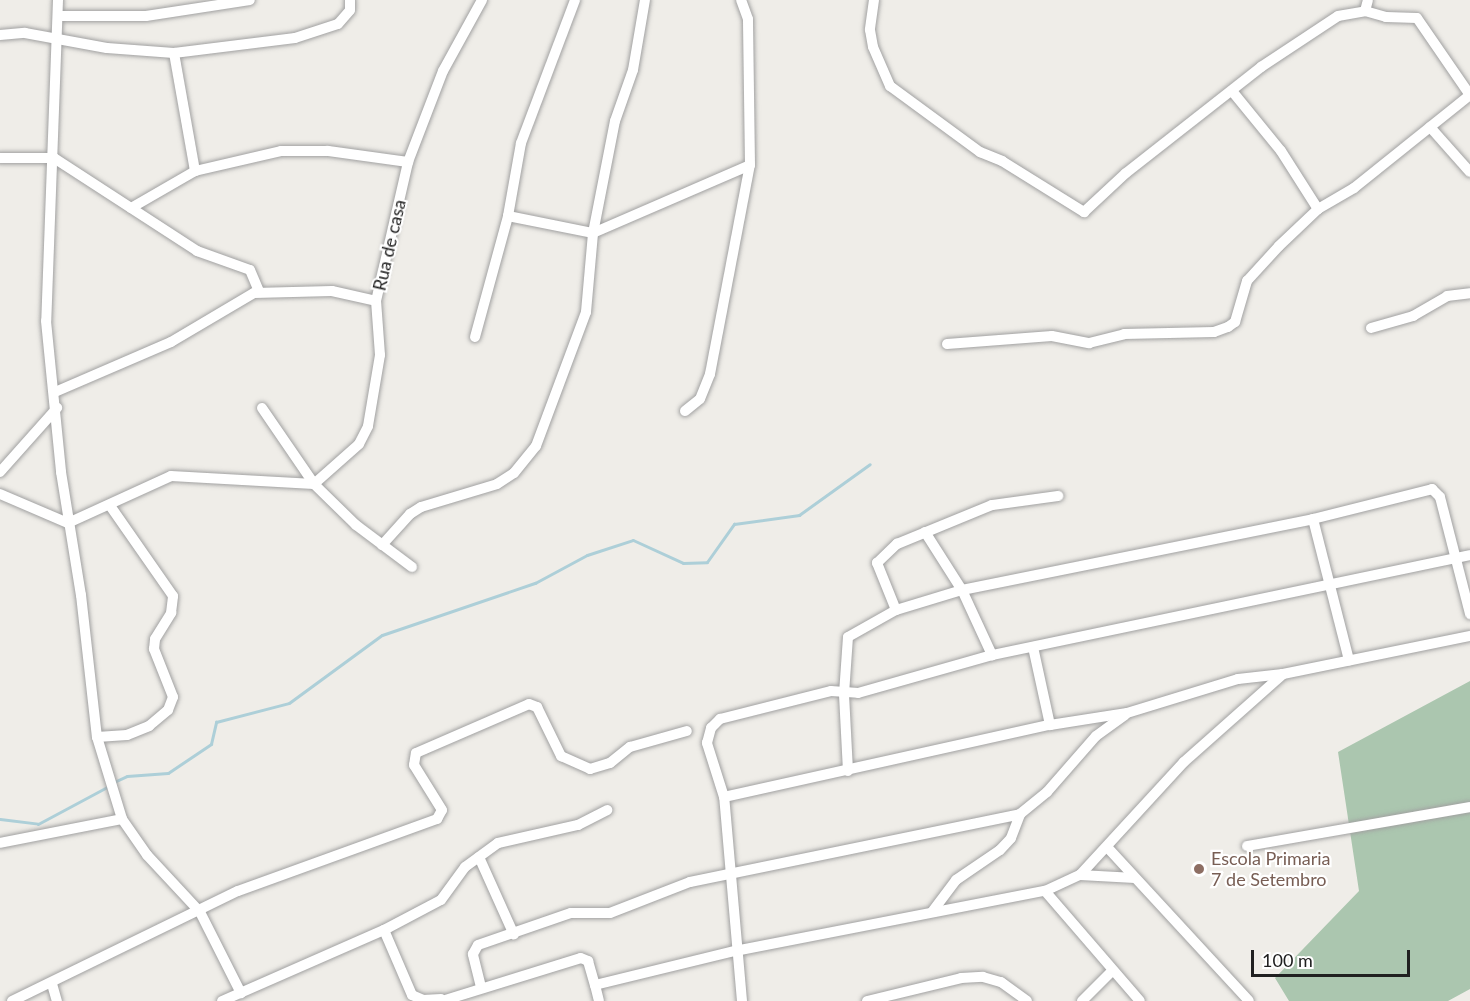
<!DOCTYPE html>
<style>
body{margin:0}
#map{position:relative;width:1470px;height:1001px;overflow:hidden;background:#efede8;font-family:Lato,sans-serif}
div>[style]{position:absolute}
.cemetery>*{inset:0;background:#abc6af}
.stream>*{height:3px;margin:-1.5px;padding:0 1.5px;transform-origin:1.5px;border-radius:1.5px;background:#adcfd8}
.roads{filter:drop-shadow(0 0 2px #a1a1a1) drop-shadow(0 0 2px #a1a1a1)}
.minor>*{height:10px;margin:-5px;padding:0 5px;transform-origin:5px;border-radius:5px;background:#fff}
.dots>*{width:16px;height:16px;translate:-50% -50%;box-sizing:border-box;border:3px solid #fff;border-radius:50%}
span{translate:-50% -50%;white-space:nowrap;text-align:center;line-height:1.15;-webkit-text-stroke:4.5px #fff;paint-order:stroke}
.street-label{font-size:18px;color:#202020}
.education-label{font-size:18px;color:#785e54}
.left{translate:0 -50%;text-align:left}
.scale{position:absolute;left:1251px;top:950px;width:159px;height:27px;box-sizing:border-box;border:3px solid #202020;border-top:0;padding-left:8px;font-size:18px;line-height:21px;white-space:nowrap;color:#202020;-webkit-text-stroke:4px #fff;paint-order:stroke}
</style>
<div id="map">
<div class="cemetery">
<i style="clip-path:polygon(1470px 681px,1470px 989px,1448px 1001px,1289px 1001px,1275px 978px,1359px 891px,1338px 752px)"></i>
</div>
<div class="stream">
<i style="left:114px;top:782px;width:14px;rotate:-25deg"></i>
<i style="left:127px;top:776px;width:41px;rotate:-4.2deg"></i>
<i style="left:168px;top:773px;width:52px;rotate:-34deg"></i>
<i style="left:211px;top:744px;width:23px;rotate:-77deg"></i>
<i style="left:216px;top:722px;width:75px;rotate:-14.6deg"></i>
<i style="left:289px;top:703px;width:115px;rotate:-36.2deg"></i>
<i style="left:382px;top:635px;width:162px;rotate:-18.8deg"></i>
<i style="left:535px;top:583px;width:59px;rotate:-28.3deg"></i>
<i style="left:587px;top:555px;width:48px;rotate:-18.1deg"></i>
<i style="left:633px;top:540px;width:55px;rotate:24.7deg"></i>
<i style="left:683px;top:563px;width:24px;rotate:-2deg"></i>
<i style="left:707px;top:562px;width:47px;rotate:-54.6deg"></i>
<i style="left:734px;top:524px;width:66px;rotate:-7.9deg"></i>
<i style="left:799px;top:515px;width:87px;rotate:-35.7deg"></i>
<i style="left:0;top:819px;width:38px;rotate:7deg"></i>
<i style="left:38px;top:824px;width:81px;rotate:-28.2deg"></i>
</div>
<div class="roads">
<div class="minor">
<i style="left:58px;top:0;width:321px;rotate:92.1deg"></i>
<i style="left:46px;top:321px;width:152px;rotate:84.3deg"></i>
<i style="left:61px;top:472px;width:125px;rotate:80.8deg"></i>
<i style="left:81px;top:595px;width:143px;rotate:83.6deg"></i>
<i style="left:97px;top:737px;width:86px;rotate:73deg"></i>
<i style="left:122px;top:819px;width:44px;rotate:55.2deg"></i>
<i style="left:147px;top:855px;width:78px;rotate:47.1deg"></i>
<i style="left:200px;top:912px;width:91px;rotate:63.2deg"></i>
<i style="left:874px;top:0;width:30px;rotate:98deg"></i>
<i style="left:870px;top:30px;width:17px;rotate:80deg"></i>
<i style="left:873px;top:47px;width:43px;rotate:66.4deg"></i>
<i style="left:890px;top:86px;width:112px;rotate:36.3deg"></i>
<i style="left:980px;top:152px;width:24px;rotate:22deg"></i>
<i style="left:1002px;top:161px;width:97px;rotate:31.9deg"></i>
<i style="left:1084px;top:212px;width:57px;rotate:-42.9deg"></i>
<i style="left:1126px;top:173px;width:172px;rotate:-38.1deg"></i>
<i style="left:1261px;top:67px;width:92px;rotate:-33.5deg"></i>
<i style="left:1338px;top:16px;width:27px;rotate:-10deg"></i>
<i style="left:1365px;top:11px;width:11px;rotate:-75deg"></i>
<i style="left:1365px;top:11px;width:22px;rotate:16deg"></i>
<i style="left:1386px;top:17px;width:31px;rotate:2deg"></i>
<i style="left:1417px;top:18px;width:93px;rotate:55.5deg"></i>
<i style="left:58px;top:16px;width:88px"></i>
<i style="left:146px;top:16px;width:105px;rotate:-8.7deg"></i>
<i style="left:0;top:35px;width:25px;rotate:-5deg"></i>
<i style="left:25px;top:33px;width:83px;rotate:10.4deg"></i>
<i style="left:107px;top:48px;width:67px;rotate:4.3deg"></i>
<i style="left:174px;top:53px;width:122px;rotate:-7.1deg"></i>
<i style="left:295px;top:38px;width:45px;rotate:-18deg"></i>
<i style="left:338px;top:24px;width:18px;rotate:-49deg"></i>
<i style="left:350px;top:10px;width:10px;rotate:-90deg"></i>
<i style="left:174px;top:53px;width:120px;rotate:79.9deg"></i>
<i style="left:1232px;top:91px;width:77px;rotate:50.8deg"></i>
<i style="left:1281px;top:151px;width:69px;rotate:57.5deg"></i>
<i style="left:1430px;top:127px;width:60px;rotate:48.4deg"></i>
<i style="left:0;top:158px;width:54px"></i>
<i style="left:54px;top:158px;width:171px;rotate:33deg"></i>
<i style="left:197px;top:251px;width:56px;rotate:19.7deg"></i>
<i style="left:250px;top:270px;width:23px;rotate:67deg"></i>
<i style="left:131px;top:208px;width:74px;rotate:-30deg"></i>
<i style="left:195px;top:171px;width:88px;rotate:-13.1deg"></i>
<i style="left:281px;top:151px;width:47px"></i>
<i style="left:328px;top:151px;width:81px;rotate:7.8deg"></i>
<i style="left:508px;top:216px;width:87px;rotate:11.3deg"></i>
<i style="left:593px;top:233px;width:171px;rotate:-23.4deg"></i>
<i style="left:1371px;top:328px;width:44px;rotate:-15.9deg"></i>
<i style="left:1413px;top:316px;width:39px;rotate:-30deg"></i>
<i style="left:1447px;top:296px;width:23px;rotate:-7deg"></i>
<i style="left:475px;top:337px;width:125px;rotate:-74.7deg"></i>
<i style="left:508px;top:216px;width:74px;rotate:-79.9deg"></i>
<i style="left:521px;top:143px;width:153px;rotate:-69.3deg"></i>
<i style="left:947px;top:344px;width:105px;rotate:-4.4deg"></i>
<i style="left:1052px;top:336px;width:38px;rotate:11deg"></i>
<i style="left:1089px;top:343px;width:36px;rotate:-14deg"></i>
<i style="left:1124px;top:334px;width:90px;rotate:-1.3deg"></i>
<i style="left:1214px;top:332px;width:15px;rotate:-20deg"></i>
<i style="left:1228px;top:327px;width:9px;rotate:-36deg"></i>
<i style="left:1235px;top:322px;width:43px;rotate:-73.7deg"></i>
<i style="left:1247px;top:281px;width:47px;rotate:-47.6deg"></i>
<i style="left:1279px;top:246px;width:54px;rotate:-43.5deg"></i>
<i style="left:1318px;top:209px;width:42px;rotate:-30.3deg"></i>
<i style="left:1354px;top:188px;width:149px;rotate:-38.7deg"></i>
<i style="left:55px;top:392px;width:126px;rotate:-23.3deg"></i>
<i style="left:171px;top:342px;width:96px;rotate:-30.6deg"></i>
<i style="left:254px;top:293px;width:78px;rotate:-1.5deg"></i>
<i style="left:332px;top:291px;width:45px;rotate:12.8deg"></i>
<i style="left:262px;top:408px;width:92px;rotate:55.6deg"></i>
<i style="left:314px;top:484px;width:59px;rotate:44.3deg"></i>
<i style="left:356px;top:525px;width:70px;rotate:36.9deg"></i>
<i style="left:685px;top:411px;width:19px;rotate:-39deg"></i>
<i style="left:700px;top:399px;width:27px;rotate:-68deg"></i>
<i style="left:710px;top:374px;width:213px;rotate:-79.2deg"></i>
<i style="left:750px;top:165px;width:146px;rotate:-90.8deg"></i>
<i style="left:748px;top:19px;width:20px;rotate:-110deg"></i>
<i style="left:0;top:472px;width:86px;rotate:-48.3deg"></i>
<i style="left:0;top:494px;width:74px;rotate:23.1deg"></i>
<i style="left:68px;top:523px;width:113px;rotate:-24.5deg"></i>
<i style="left:171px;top:476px;width:143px;rotate:3.2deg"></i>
<i style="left:314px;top:484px;width:60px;rotate:-41.6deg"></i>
<i style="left:359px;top:444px;width:20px;rotate:-63deg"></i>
<i style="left:368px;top:426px;width:72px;rotate:-80.4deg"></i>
<i style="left:380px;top:355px;width:54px;rotate:-94.2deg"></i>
<i style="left:376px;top:301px;width:143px;rotate:-77deg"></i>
<i style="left:408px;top:162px;width:97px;rotate:-69deg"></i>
<i style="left:443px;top:71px;width:81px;rotate:-61.2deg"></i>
<i style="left:1313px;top:519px;width:146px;rotate:75.7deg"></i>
<i style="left:925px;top:532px;width:69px;rotate:57.5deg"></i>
<i style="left:962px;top:590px;width:72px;rotate:65.2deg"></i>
<i style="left:382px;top:545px;width:42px;rotate:-47.9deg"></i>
<i style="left:410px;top:514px;width:13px;rotate:-32deg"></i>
<i style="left:421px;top:507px;width:79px;rotate:-16.8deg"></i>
<i style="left:497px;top:484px;width:20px;rotate:-33deg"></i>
<i style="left:514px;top:473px;width:35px;rotate:-51deg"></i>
<i style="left:536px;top:446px;width:143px;rotate:-69.5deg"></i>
<i style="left:586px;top:312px;width:79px;rotate:-84.9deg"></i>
<i style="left:593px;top:233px;width:114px;rotate:-78.9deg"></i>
<i style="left:615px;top:121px;width:54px;rotate:-70.6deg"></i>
<i style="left:633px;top:70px;width:71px;rotate:-80.3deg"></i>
<i style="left:896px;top:610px;width:51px;rotate:-112deg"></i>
<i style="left:877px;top:563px;width:28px;rotate:-44deg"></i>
<i style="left:897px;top:544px;width:103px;rotate:-22.3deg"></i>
<i style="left:992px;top:505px;width:67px;rotate:-7.8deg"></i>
<i style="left:1033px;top:647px;width:80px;rotate:77.7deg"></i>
<i style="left:97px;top:737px;width:30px;rotate:-4deg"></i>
<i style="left:127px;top:735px;width:24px;rotate:-22deg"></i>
<i style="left:149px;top:726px;width:25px;rotate:-40deg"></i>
<i style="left:168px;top:710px;width:14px;rotate:-69deg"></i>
<i style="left:173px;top:697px;width:52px;rotate:-111.6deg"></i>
<i style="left:154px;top:649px;width:10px;rotate:-84deg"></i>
<i style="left:155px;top:639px;width:31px;rotate:-58deg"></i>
<i style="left:171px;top:613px;width:17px;rotate:-83deg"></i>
<i style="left:173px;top:596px;width:108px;rotate:-124.9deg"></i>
<i style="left:848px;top:771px;width:77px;rotate:-93deg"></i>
<i style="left:844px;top:694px;width:57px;rotate:-86deg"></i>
<i style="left:848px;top:637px;width:55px;rotate:-29.4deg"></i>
<i style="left:896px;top:610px;width:69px;rotate:-16.9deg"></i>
<i style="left:962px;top:590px;width:358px;rotate:-11.4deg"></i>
<i style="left:1313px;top:519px;width:123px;rotate:-14.1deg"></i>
<i style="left:1432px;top:489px;width:11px;rotate:45deg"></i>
<i style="left:1440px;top:497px;width:121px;rotate:75.6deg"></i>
<i style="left:724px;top:797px;width:334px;rotate:-12.5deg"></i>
<i style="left:1050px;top:725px;width:78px;rotate:-8.9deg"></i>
<i style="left:1127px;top:713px;width:116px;rotate:-17deg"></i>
<i style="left:1238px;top:679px;width:45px;rotate:-6.3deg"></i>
<i style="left:1283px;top:674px;width:191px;rotate:-11.5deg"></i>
<i style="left:0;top:843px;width:124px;rotate:-11.1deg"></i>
<i style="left:1247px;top:846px;width:226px;rotate:-9.9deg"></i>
<i style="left:1107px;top:847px;width:209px;rotate:47.3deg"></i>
<i style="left:479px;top:857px;width:85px;rotate:65.8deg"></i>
<i style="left:1080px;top:875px;width:55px;rotate:3.1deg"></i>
<i style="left:1045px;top:891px;width:145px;rotate:49.2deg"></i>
<i style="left:932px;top:912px;width:40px;rotate:-53deg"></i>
<i style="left:956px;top:880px;width:53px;rotate:-34.3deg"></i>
<i style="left:1000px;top:850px;width:16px;rotate:-47deg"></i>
<i style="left:1011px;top:838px;width:26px;rotate:-69deg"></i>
<i style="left:384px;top:930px;width:64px;rotate:-27.8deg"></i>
<i style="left:441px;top:900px;width:41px;rotate:-54deg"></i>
<i style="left:465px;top:867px;width:41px;rotate:-36deg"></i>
<i style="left:498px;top:843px;width:82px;rotate:-12.7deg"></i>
<i style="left:578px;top:825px;width:33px;rotate:-27deg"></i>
<i style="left:52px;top:984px;width:18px;rotate:74deg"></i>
<i style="left:595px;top:985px;width:16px;rotate:76deg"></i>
<i style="left:481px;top:987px;width:34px;rotate:-104deg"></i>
<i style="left:473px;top:954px;width:10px;rotate:-61deg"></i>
<i style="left:478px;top:945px;width:98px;rotate:-19deg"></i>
<i style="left:571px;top:913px;width:39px"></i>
<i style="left:610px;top:913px;width:86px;rotate:-21.2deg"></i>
<i style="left:690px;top:882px;width:337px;rotate:-11.6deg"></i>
<i style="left:1020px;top:814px;width:35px;rotate:-39deg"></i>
<i style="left:1047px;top:792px;width:74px;rotate:-48.8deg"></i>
<i style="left:1096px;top:736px;width:36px;rotate:-36deg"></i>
<i style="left:12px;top:1001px;width:251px;rotate:-26deg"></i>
<i style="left:238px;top:891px;width:212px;rotate:-19.9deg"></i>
<i style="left:437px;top:819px;width:10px;rotate:-61deg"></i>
<i style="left:442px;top:810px;width:53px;rotate:-121.9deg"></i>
<i style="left:414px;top:765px;width:12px;rotate:-81deg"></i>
<i style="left:416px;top:753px;width:123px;rotate:-23.4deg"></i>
<i style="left:529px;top:704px;width:9px;rotate:21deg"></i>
<i style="left:537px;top:707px;width:55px;rotate:63.9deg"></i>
<i style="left:561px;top:756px;width:32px;rotate:24deg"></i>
<i style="left:590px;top:769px;width:21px;rotate:-17deg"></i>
<i style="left:610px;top:763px;width:26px;rotate:-39deg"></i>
<i style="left:630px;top:747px;width:59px;rotate:-15.7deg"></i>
<i style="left:222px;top:1001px;width:177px;rotate:-23.7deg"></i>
<i style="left:384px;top:930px;width:71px;rotate:66.7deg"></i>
<i style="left:412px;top:995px;width:12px;rotate:24deg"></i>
<i style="left:423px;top:1000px;width:18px;rotate:-3deg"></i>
<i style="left:442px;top:1001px;width:145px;rotate:-17.2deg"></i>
<i style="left:581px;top:958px;width:8px;rotate:23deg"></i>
<i style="left:588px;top:961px;width:25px;rotate:74deg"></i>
<i style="left:595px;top:985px;width:144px;rotate:-13.7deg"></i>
<i style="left:735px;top:951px;width:316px;rotate:-11deg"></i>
<i style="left:1045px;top:891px;width:38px;rotate:-25deg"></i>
<i style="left:1080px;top:875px;width:154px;rotate:-47.4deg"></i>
<i style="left:1184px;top:762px;width:132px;rotate:-41.6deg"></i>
<i style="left:742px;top:1001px;width:205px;rotate:-95deg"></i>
<i style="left:724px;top:797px;width:57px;rotate:-107.5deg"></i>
<i style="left:707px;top:743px;width:16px;rotate:-75deg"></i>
<i style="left:711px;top:728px;width:13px;rotate:-45deg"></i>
<i style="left:720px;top:719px;width:114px;rotate:-14.2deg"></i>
<i style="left:831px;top:691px;width:27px;rotate:4deg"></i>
<i style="left:858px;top:693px;width:139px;rotate:-15.8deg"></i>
<i style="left:992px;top:655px;width:488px;rotate:-11.8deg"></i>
<i style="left:867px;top:1001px;width:97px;rotate:-13.7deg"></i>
<i style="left:961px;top:978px;width:22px;rotate:-3deg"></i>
<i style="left:983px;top:977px;width:19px;rotate:16deg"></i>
<i style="left:1001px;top:982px;width:32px;rotate:36deg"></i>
<i style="left:1082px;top:1001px;width:41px;rotate:-45deg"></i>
</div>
</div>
<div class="dots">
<i style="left:1199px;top:869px;background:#8d6e63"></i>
</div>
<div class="street-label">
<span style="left:389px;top:245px;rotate:-77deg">Rua de casa</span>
</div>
<div class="education-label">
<span class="left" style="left:1211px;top:869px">Escola Primaria<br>7 de Setembro</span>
</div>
<div class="scale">100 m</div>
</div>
